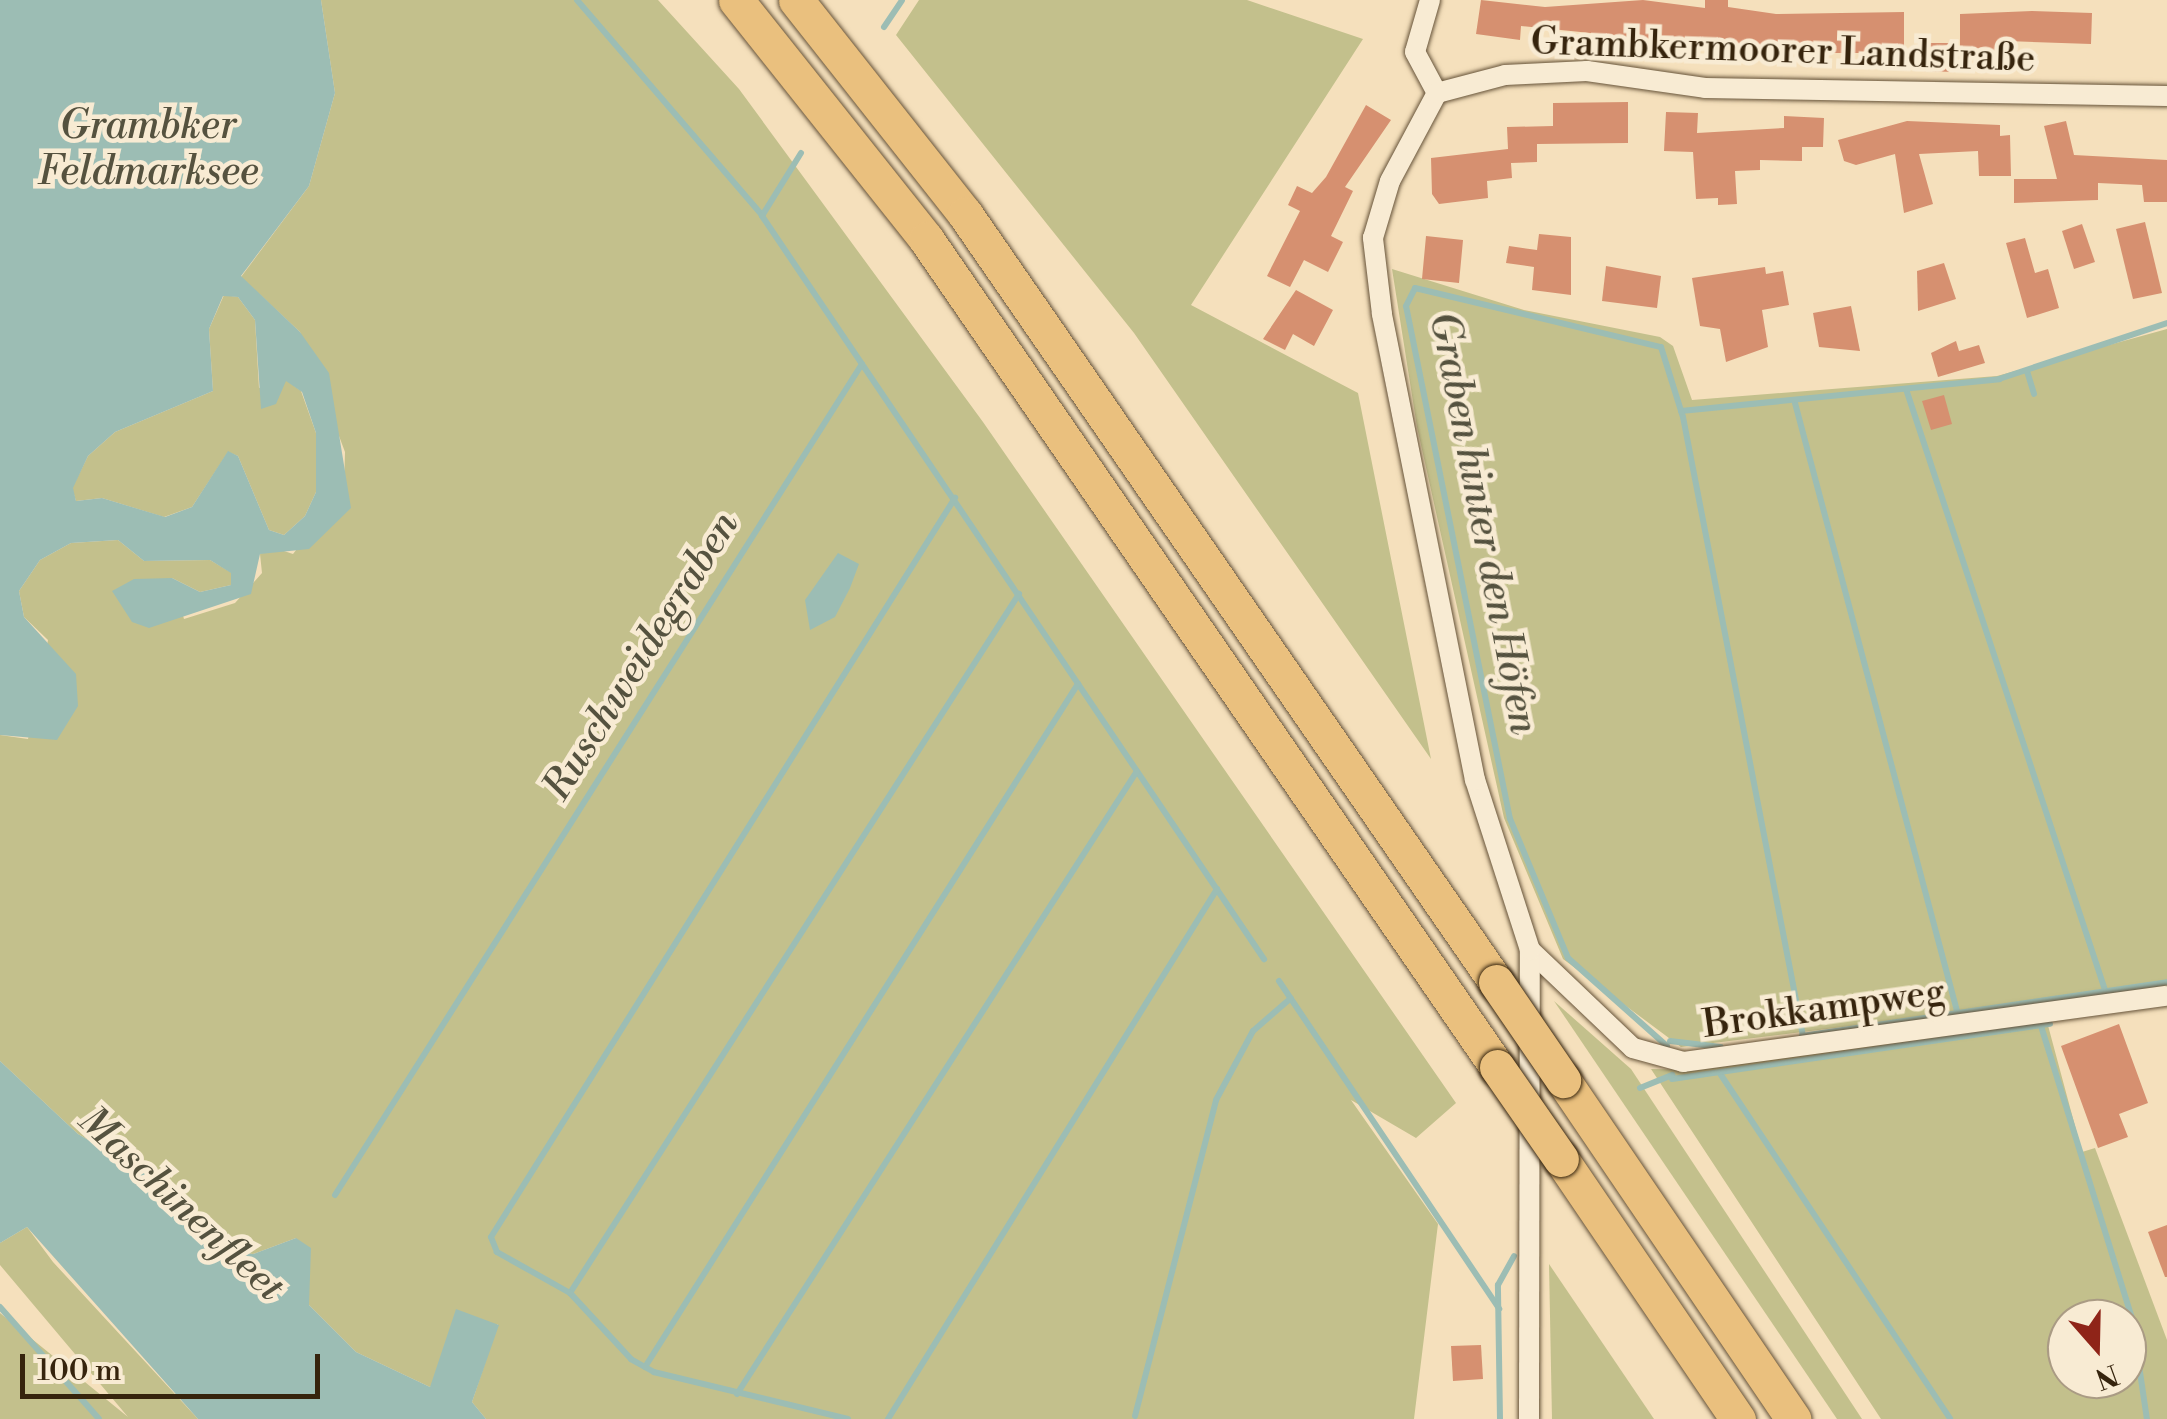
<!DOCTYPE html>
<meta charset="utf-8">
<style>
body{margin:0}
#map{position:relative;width:2167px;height:1419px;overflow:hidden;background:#f5e0bc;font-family:"Libre Bodoni",serif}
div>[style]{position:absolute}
.green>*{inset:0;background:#c3c08c}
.water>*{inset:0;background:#9cbdb4}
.stream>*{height:6px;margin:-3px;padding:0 3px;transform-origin:3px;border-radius:3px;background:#9cbdb4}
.building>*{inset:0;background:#d69070}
.roads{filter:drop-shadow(0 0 2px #665339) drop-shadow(0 0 2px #665339)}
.street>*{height:20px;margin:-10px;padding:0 10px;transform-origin:10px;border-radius:10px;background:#f8ebd3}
.highway>*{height:35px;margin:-17.5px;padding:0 17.5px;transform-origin:17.5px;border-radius:17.5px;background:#eac07e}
.bridges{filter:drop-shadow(0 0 2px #36240d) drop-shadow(0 0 2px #36240d)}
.highway-bridge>*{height:35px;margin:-17.5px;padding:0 17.5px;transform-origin:17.5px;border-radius:17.5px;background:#eac07e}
span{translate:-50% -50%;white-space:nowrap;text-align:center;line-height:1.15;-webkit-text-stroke:9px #f8ebd3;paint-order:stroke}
.street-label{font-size:38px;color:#36240d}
.water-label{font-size:40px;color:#55523f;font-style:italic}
.north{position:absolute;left:2047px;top:1299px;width:100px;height:100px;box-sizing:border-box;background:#f8ebd3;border:2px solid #aa9b84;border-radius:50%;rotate:160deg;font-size:28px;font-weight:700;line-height:40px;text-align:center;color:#36240d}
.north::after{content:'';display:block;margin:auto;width:35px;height:45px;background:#8f2418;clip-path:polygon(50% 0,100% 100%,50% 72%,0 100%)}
.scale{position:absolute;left:20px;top:1354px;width:300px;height:45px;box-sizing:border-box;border:5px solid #36240d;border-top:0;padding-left:12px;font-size:30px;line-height:35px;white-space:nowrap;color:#36240d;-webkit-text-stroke:8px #f8ebd3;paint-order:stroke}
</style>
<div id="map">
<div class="green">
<i style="clip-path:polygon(321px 0,658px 0,739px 89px,983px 422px,1456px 1103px,1416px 1138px,1351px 1100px,1438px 1224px,1414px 1419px,486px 1419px,472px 1402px,498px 1324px,430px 1387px,356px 1352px,309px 1305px,296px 1238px,253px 1254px,211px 1248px,166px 1206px,154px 1178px,78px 1134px,0 1061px,0 735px,28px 739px,48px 640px,24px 617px,19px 591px,40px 560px,71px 543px,118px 540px,144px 561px,210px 560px,232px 573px,231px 585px,200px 592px,172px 578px,184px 619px,235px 603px,262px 573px,260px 554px,272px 547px,293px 554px,344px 488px,345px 452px,300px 332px,241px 277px,309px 186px,335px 93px)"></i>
<i style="clip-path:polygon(919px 0,1247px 0,1363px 39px,1191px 305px,1358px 393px,1431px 759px,1134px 333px,896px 35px)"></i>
<i style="clip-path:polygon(1392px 269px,1524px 310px,1660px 337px,1673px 346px,1692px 400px,1997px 376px,2167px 329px,2167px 987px,1681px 1047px,1563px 959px,1504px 818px,1417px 427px)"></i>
<i style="clip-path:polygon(224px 295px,238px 297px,255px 320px,259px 388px,286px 380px,301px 391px,316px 433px,316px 492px,305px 516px,284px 535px,269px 530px,238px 456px,228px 452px,192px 507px,164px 517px,102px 498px,76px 501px,72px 488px,88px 456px,115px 432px,213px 391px,209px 329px)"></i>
<i style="clip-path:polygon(1554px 1001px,1631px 1069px,1862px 1419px,1837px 1419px)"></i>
<i style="clip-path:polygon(evenodd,2046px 1018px,2082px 1152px,2095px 1148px,2167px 1340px,2167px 1419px,1881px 1419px,1651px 1069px,1700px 1070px,2046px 1018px,2067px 1319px,2127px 1319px,2127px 1379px,2067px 1379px,2067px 1319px)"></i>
<i style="clip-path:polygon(27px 1227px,53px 1262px,198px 1419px,0 1419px,0 1313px,128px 1417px,0 1265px,0 1243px)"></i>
<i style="clip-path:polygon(1549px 1264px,1654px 1419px,1552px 1419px)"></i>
</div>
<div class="water">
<i style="clip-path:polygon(evenodd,0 0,321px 0,335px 93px,309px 186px,241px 276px,300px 332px,329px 373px,351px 508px,309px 549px,260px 554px,251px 594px,149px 628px,132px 622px,112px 591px,134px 579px,172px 578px,200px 592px,231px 585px,231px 573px,210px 560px,144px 561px,118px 540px,71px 543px,40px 560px,19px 591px,24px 617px,76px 674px,78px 706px,57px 740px,0 735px,0 0,223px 296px,238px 297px,255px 320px,261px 409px,276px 404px,286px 381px,302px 392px,316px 433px,316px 492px,305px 516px,284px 535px,269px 530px,238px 456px,228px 451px,192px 507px,165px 517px,102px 498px,76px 501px,73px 488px,88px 456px,115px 432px,213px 391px,209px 329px,223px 296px)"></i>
<i style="clip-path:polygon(838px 553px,859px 564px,850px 588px,835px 617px,810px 630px,805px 600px)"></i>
<i style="clip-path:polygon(0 1061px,78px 1134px,154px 1178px,166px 1206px,211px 1248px,253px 1254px,296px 1238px,311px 1248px,309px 1305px,356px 1352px,430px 1387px,456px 1309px,499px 1325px,472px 1402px,486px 1419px,198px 1419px,27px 1227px,0 1243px)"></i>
</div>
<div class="stream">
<i style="left:577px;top:0;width:284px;rotate:49.3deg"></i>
<i style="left:884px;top:27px;width:32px;rotate:-56deg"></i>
<i style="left:801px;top:153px;width:74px;rotate:121.8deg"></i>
<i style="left:762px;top:216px;width:897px;rotate:55.96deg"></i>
<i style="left:2027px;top:371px;width:24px;rotate:73deg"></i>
<i style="left:1906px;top:389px;width:633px;rotate:71.68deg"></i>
<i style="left:1795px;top:403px;width:629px;rotate:75.08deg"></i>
<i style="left:1681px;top:411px;width:320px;rotate:-5.7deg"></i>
<i style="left:1999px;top:379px;width:177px;rotate:-18.4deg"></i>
<i style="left:1279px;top:981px;width:395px;rotate:56.1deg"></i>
<i style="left:2041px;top:1026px;width:306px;rotate:72.7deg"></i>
<i style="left:2132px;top:1318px;width:102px;rotate:81.6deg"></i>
<i style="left:1802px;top:1036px;width:369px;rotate:-8.4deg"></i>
<i style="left:1670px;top:1041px;width:51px;rotate:6.7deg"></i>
<i style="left:1667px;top:1046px;width:132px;rotate:-138.4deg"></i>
<i style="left:1568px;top:958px;width:151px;rotate:-112.6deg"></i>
<i style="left:1510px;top:819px;width:523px;rotate:-101.46deg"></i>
<i style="left:1406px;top:306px;width:20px;rotate:-63deg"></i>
<i style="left:1415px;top:288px;width:253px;rotate:13.5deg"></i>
<i style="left:1661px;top:347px;width:73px;rotate:72.6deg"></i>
<i style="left:1683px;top:417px;width:631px;rotate:79.03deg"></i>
<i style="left:1721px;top:1075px;width:413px;rotate:56.3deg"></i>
<i style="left:1672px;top:1079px;width:382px;rotate:-8.3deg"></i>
<i style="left:1640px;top:1088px;width:35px;rotate:-22deg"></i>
<i style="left:335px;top:1195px;width:984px;rotate:-57.62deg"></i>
<i style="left:570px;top:1293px;width:831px;rotate:-57.29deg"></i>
<i style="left:0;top:1307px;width:149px;rotate:48.5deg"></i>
<i style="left:645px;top:1367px;width:809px;rotate:-57.63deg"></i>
<i style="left:737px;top:1394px;width:740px;rotate:-57.3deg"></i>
<i style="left:1135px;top:1416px;width:326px;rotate:-75.6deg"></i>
<i style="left:1216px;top:1100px;width:78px;rotate:-61.8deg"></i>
<i style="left:1253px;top:1031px;width:50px;rotate:-41deg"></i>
<i style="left:848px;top:1419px;width:200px;rotate:-166.4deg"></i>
<i style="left:654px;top:1372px;width:26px;rotate:-151deg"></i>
<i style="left:631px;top:1359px;width:90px;rotate:-132.7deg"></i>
<i style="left:570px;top:1293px;width:84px;rotate:-150.7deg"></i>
<i style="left:497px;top:1252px;width:16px;rotate:-112deg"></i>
<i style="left:491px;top:1237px;width:873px;rotate:-57.88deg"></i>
<i style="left:888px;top:1419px;width:624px;rotate:-58.17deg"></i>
<i style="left:1500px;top:1419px;width:134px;rotate:-90.9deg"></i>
<i style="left:1498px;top:1285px;width:33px;rotate:-61deg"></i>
</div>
<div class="building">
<i style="clip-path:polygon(1481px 0,1545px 7px,1643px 0,1705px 8px,1705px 0,1728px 0,1728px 7px,1776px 14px,1904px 12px,1904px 53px,1787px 53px,1521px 26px,1520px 40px,1476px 34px)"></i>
<i style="clip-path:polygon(2032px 11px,2092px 13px,2091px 44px,2007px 41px,2007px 55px,1960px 56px,1960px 14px)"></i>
<i style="clip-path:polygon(1923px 43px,1956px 43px,1956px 72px,1923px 71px)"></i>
<i style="clip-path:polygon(1628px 102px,1628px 143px,1537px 144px,1537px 162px,1511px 163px,1512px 178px,1487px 181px,1488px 198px,1439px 204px,1432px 194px,1431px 158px,1508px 149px,1507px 127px,1553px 126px,1553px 103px)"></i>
<i style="clip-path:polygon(1366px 105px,1391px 120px,1345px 187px,1353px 191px,1331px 236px,1343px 242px,1328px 272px,1304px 260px,1290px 287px,1267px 276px,1300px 211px,1288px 205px,1297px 186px,1312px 193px,1326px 177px)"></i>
<i style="clip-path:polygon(1666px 112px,1698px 113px,1697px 133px,1784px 128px,1784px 116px,1824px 118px,1823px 147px,1802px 147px,1802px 161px,1760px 160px,1760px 170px,1735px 171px,1737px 204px,1718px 205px,1718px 198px,1696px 199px,1693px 152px,1664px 151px)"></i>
<i style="clip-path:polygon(1907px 121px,2000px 125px,2000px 136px,2010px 135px,2011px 176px,1979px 176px,1978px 151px,1919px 154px,1933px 204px,1904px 213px,1895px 154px,1856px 165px,1844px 161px,1838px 140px)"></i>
<i style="clip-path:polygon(2066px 121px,2074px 155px,2167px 160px,2167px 202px,2144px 202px,2142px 185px,2098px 183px,2098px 200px,2014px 203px,2014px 179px,2057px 179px,2044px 126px)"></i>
<i style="clip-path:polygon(2145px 222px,2162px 293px,2133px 299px,2116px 229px)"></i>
<i style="clip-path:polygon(2082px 224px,2095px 262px,2074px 269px,2062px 231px)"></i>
<i style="clip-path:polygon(1539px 234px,1571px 237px,1571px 295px,1532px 290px,1534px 267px,1506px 263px,1509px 246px,1537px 250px)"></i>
<i style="clip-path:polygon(1426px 236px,1463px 240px,1459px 283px,1422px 279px)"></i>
<i style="clip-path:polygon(2025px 238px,2035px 273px,2048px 269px,2059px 308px,2027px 318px,2006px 243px)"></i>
<i style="clip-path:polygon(1944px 263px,1956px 299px,1918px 311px,1917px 271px)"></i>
<i style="clip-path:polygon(1606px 266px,1661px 276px,1657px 308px,1602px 301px)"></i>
<i style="clip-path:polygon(1765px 267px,1766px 274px,1783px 271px,1789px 305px,1762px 310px,1768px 347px,1726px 362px,1720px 329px,1700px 326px,1692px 278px)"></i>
<i style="clip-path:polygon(1296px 290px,1333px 310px,1314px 346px,1293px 334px,1285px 350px,1263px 339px)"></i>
<i style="clip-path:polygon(1851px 306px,1860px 351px,1819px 347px,1813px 313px)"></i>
<i style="clip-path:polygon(1956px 341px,1959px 351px,1979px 345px,1985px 363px,1938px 377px,1931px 353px)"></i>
<i style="clip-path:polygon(1944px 395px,1952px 424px,1931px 430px,1922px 401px)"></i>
<i style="clip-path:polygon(2119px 1024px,2148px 1103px,2119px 1114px,2128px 1137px,2098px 1148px,2061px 1046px)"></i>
<i style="clip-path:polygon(2167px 1225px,2167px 1277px,2165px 1277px,2148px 1232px)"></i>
<i style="clip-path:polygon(1481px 1345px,1483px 1379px,1453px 1381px,1451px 1346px)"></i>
</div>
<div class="roads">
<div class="street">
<i style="left:1430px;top:0;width:54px;rotate:106.1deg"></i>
<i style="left:1415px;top:52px;width:47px;rotate:61.8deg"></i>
<i style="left:1530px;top:950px;width:142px;rotate:43.6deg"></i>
<i style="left:1633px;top:1048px;width:52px;rotate:15.6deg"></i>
<i style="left:1683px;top:1062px;width:488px;rotate:-7.8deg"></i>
<i style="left:1529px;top:1419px;width:469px;rotate:-89.9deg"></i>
<i style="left:1530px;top:950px;width:179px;rotate:-107.9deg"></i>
<i style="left:1475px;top:780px;width:475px;rotate:-101.3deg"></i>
<i style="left:1382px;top:314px;width:77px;rotate:-96.8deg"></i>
<i style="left:1373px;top:238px;width:59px;rotate:-73.4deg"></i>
<i style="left:1390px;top:181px;width:100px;rotate:-61.9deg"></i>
<i style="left:1437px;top:93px;width:70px;rotate:-14.8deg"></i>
<i style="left:1505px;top:75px;width:82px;rotate:-2.8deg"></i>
<i style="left:1587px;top:71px;width:119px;rotate:8.2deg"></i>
<i style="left:1705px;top:88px;width:462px;rotate:1deg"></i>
</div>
<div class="highway">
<i style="left:736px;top:0;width:305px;rotate:51.5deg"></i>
<i style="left:926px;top:239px;width:1006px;rotate:55.41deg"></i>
<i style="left:796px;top:0;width:273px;rotate:51.7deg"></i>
<i style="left:965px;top:214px;width:934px;rotate:55.34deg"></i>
<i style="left:1563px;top:1080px;width:410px;rotate:55.8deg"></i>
<i style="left:1561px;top:1159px;width:315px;rotate:55.8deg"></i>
</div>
</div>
<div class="bridges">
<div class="highway-bridge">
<i style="left:1496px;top:982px;width:119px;rotate:55.6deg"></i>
<i style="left:1497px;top:1067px;width:112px;rotate:55.2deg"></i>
</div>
</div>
<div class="street-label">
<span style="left:1783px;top:51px;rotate:2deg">Grambkermoorer Landstraße</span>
<span style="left:1824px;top:1009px;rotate:-8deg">Brokkampweg</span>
</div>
<div class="water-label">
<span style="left:148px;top:149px">Grambker<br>Feldmarksee</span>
<span style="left:1483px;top:523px;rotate:79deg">Graben hinter den Höfen</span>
<span style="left:641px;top:656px;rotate:-58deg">Ruschweidegraben</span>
<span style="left:181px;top:1204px;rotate:43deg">Maschinenfleet</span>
</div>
<div class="north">N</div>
<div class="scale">100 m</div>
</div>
